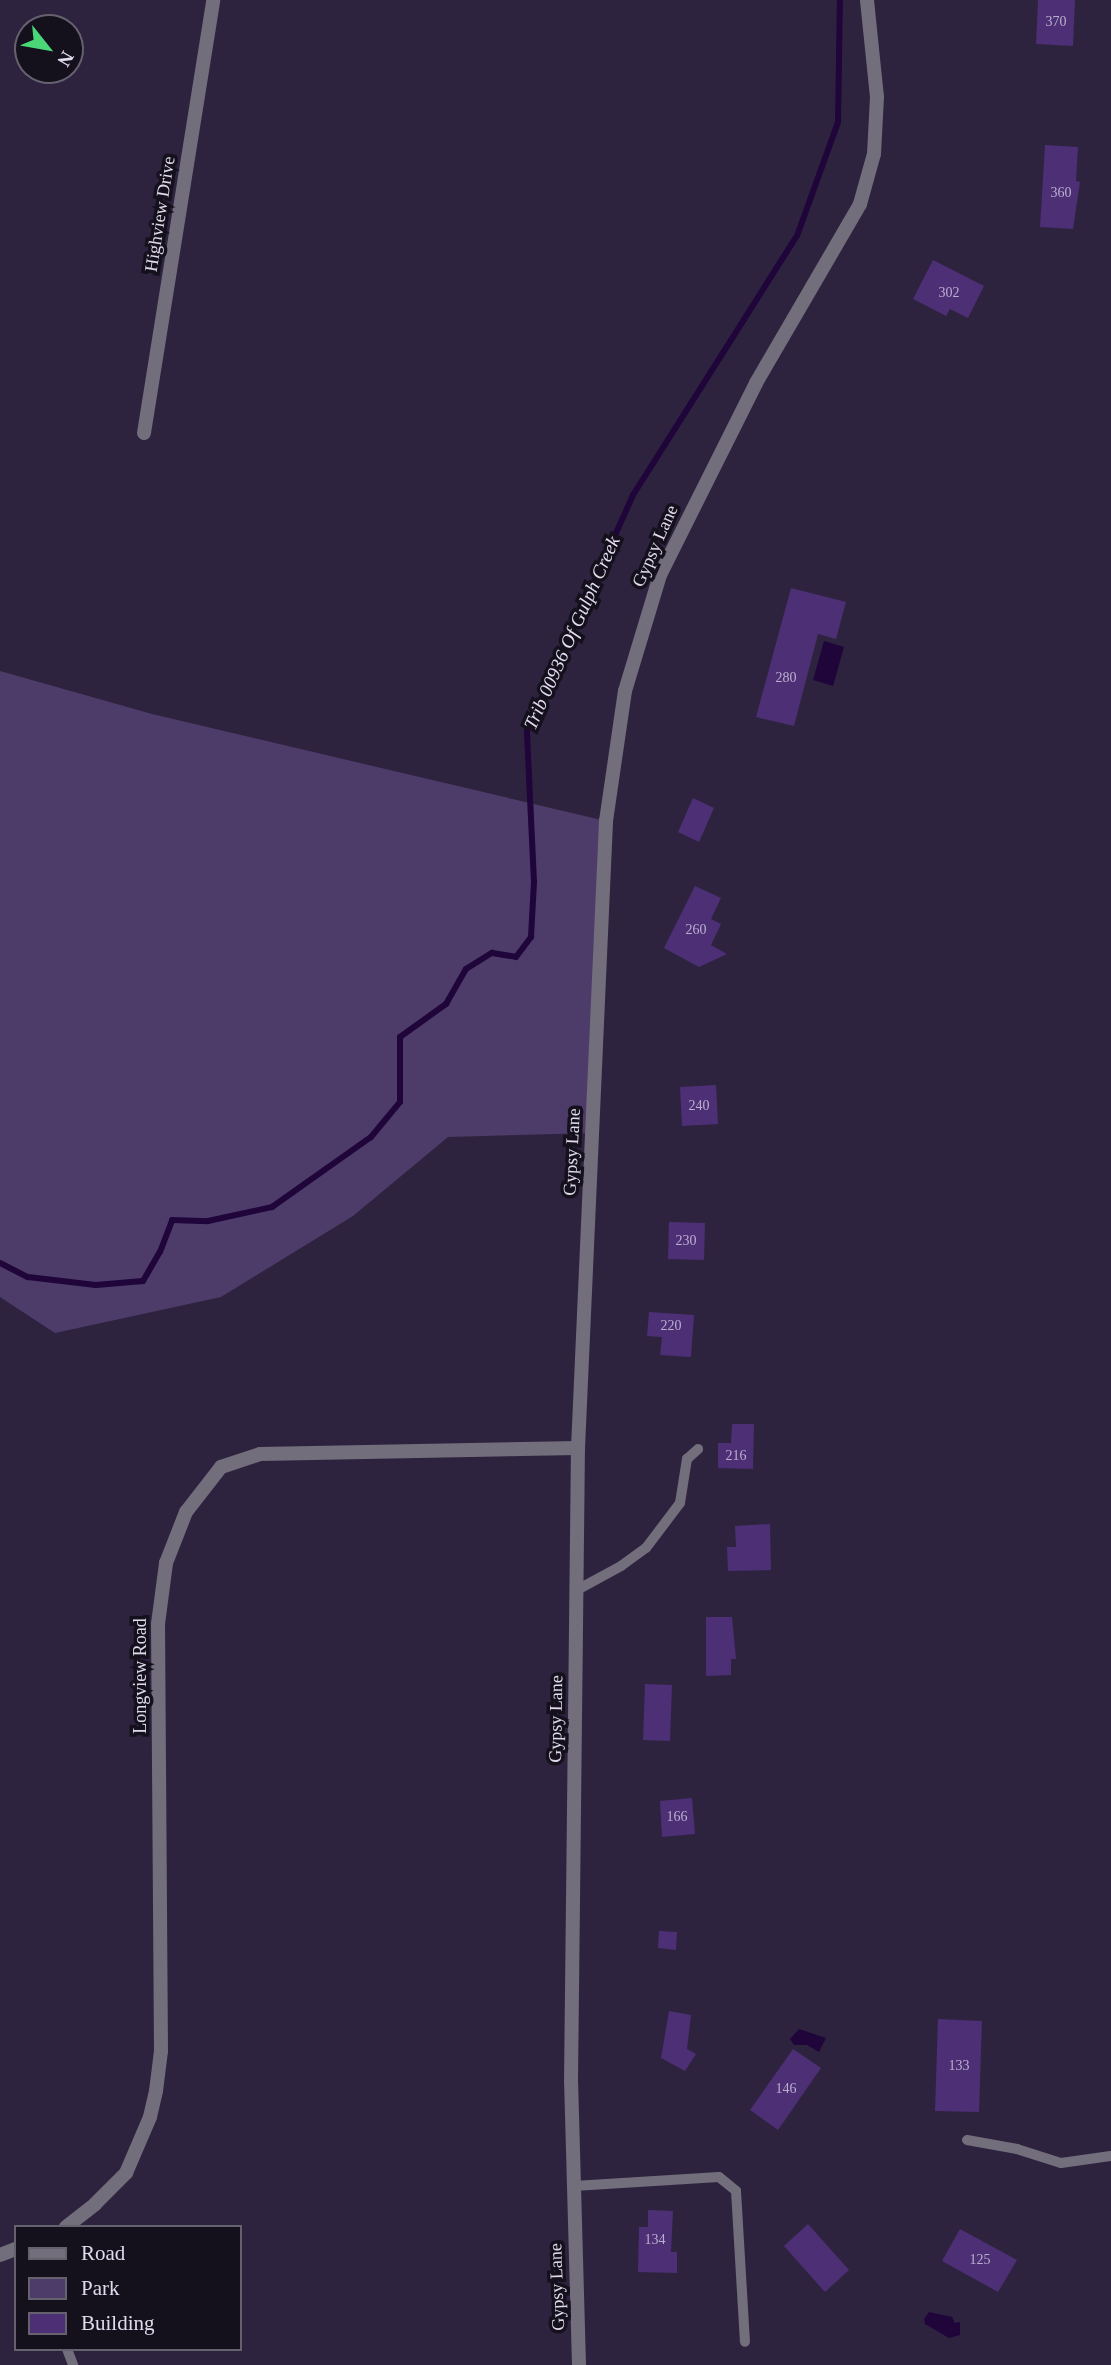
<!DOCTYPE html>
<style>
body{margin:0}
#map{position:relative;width:1111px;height:2365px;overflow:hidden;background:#2e233e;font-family:"Times New Roman",serif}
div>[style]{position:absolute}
.green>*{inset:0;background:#4d3b6a}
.water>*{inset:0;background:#1f053a}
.stream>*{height:6px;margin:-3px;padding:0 3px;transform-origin:3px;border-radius:3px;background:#1f053a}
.building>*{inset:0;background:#4d2f76}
.lane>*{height:10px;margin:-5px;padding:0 5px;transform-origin:5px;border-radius:5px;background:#726e7c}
.street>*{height:14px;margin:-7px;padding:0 7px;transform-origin:7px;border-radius:7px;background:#726e7c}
span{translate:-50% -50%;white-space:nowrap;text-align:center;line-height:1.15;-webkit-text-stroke:7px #14101c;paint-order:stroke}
.number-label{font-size:14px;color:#bbafce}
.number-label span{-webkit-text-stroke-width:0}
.street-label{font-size:18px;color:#e0daec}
.water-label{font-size:19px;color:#e5def3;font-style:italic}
.legend{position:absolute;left:14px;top:2225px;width:228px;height:126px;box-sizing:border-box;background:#14101c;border:2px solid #66616f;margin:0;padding:9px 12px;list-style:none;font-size:21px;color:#e0daec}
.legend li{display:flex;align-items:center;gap:14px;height:35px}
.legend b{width:35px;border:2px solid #66616f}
.north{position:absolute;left:14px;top:14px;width:70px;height:70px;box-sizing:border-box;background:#14101c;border:2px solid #66616f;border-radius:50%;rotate:121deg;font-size:19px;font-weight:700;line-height:28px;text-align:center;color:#e0daec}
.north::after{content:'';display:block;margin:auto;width:24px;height:32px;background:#49d778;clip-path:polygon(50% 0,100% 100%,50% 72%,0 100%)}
</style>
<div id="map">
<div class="green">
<i style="clip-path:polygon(0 671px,152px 714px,606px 821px,592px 1133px,448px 1137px,353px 1216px,221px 1297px,55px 1333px,0 1297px)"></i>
</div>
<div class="water">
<i style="clip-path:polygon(824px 641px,844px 647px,833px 686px,813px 680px)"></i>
<i style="clip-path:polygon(799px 2029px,826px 2038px,819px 2052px,807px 2045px,794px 2045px,790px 2039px)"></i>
<i style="clip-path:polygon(929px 2312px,952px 2317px,955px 2323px,960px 2322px,960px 2335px,949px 2338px,925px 2324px,924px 2319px)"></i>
</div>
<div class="stream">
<i style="left:0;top:1263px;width:31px;rotate:27deg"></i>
<i style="left:28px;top:1277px;width:68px;rotate:6.7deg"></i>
<i style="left:96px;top:1285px;width:47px;rotate:-4.9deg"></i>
<i style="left:143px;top:1281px;width:34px;rotate:-60deg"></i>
<i style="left:160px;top:1252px;width:34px;rotate:-69deg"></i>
<i style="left:172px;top:1220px;width:36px;rotate:2deg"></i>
<i style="left:208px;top:1221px;width:66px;rotate:-12.3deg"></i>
<i style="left:272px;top:1207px;width:121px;rotate:-35.3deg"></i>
<i style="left:371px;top:1137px;width:45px;rotate:-50.4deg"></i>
<i style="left:400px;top:1102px;width:65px;rotate:-90deg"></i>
<i style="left:400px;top:1037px;width:57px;rotate:-35.7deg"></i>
<i style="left:446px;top:1004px;width:40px;rotate:-60.3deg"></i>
<i style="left:466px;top:969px;width:31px;rotate:-32deg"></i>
<i style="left:492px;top:953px;width:24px;rotate:9deg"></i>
<i style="left:516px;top:957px;width:25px;rotate:-53deg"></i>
<i style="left:531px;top:937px;width:55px;rotate:-86.9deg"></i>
<i style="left:534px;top:882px;width:151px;rotate:-92.7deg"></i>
<i style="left:527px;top:731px;width:259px;rotate:-65.8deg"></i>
<i style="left:633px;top:495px;width:307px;rotate:-57.7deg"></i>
<i style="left:797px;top:236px;width:121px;rotate:-70.2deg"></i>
<i style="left:838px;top:122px;width:122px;rotate:-89.1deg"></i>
</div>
<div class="building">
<i style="clip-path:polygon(1038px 0,1075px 0,1073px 46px,1036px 44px)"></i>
<i style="clip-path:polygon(1045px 145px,1078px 147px,1076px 181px,1080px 182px,1073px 229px,1040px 227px)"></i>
<i style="clip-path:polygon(933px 260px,984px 286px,968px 318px,950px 309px,946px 316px,913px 299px)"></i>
<i style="clip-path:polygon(791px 588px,846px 602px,836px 639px,818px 634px,794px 726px,756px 717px)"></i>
<i style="clip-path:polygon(693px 798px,714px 808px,699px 842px,678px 832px)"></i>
<i style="clip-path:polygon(695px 886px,721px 898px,711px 919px,721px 924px,711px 945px,727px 954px,699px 967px,664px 948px)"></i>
<i style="clip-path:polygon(716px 1085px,718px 1124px,682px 1126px,680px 1087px)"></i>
<i style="clip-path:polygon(669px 1222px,705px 1223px,704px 1260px,668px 1259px)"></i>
<i style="clip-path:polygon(649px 1312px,694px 1315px,691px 1357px,660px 1355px,662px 1337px,647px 1336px)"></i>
<i style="clip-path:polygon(732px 1424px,754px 1424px,753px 1469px,718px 1468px,718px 1443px,731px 1443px)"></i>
<i style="clip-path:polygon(770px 1524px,771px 1570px,728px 1571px,727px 1547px,736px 1547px,735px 1526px)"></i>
<i style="clip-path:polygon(706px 1617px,732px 1617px,736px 1659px,731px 1659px,731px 1675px,706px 1676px)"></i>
<i style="clip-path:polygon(645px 1684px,672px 1685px,670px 1741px,643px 1740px)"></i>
<i style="clip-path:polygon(692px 1798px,695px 1834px,662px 1837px,660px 1801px)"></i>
<i style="clip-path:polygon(659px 1931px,677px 1932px,676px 1950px,658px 1948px)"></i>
<i style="clip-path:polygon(669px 2011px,691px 2015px,687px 2049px,696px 2054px,685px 2071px,661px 2058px)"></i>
<i style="clip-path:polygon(938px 2019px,982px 2021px,979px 2112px,935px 2111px)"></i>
<i style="clip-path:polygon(793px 2049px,821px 2068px,778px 2130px,750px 2110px)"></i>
<i style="clip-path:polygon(648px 2210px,673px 2211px,671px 2252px,677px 2252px,677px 2273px,638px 2272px,639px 2227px,648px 2227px)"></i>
<i style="clip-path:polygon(808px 2224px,849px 2270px,825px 2292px,784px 2246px)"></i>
<i style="clip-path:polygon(960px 2229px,1017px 2260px,998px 2292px,942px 2261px)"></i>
</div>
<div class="lane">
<i style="left:577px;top:1590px;width:50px;rotate:-28.6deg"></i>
<i style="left:621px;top:1566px;width:31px;rotate:-36deg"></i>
<i style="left:646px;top:1548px;width:56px;rotate:-52.9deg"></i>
<i style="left:680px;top:1503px;width:45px;rotate:-81deg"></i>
<i style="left:687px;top:1459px;width:15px;rotate:-42deg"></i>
<i style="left:967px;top:2140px;width:51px;rotate:10.2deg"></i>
<i style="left:1017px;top:2149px;width:46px;rotate:17.7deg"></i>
<i style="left:1061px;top:2163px;width:50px;rotate:-8deg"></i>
<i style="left:574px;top:2186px;width:145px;rotate:-3.6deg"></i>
<i style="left:719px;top:2177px;width:22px;rotate:39deg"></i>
<i style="left:736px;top:2191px;width:151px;rotate:86.6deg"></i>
<i style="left:67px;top:2349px;width:17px;rotate:69deg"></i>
</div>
<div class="street">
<i style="left:144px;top:433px;width:438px;rotate:-80.9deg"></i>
<i style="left:66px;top:2227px;width:37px;rotate:-38deg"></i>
<i style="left:95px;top:2204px;width:44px;rotate:-45deg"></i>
<i style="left:126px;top:2173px;width:61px;rotate:-66.8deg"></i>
<i style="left:150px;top:2117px;width:27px;rotate:-77deg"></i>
<i style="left:156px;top:2091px;width:40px;rotate:-82.9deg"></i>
<i style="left:161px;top:2051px;width:427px;rotate:-90.4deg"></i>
<i style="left:158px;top:1624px;width:62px;rotate:-82.5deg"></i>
<i style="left:166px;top:1563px;width:55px;rotate:-68.6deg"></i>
<i style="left:186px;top:1512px;width:57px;rotate:-52.1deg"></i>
<i style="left:221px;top:1467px;width:41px;rotate:-18.4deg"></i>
<i style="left:260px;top:1454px;width:318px;rotate:-1.1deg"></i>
<i style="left:0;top:2255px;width:17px;rotate:-21deg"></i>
<i style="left:579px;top:2365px;width:283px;rotate:-91.6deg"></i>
<i style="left:571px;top:2082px;width:634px;rotate:-89.37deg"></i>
<i style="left:578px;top:1448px;width:628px;rotate:-87.44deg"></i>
<i style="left:606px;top:821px;width:131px;rotate:-81.7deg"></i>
<i style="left:625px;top:691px;width:121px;rotate:-73.2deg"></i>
<i style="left:660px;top:575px;width:215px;rotate:-63.4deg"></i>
<i style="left:756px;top:383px;width:207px;rotate:-59.8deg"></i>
<i style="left:860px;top:204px;width:52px;rotate:-74.4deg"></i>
<i style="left:874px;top:154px;width:57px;rotate:-87deg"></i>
<i style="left:877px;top:97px;width:98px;rotate:-95.9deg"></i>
</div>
<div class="number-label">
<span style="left:1056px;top:22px">370</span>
<span style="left:1061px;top:193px">360</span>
<span style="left:949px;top:293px">302</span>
<span style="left:786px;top:678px">280</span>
<span style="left:696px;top:930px">260</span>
<span style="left:699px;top:1106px">240</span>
<span style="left:686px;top:1241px">230</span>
<span style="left:671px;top:1326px">220</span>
<span style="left:736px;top:1456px">216</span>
<span style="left:677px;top:1817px">166</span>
<span style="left:959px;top:2066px">133</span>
<span style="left:786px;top:2089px">146</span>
<span style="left:655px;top:2240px">134</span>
<span style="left:980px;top:2260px">125</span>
</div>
<div class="street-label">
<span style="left:160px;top:214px;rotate:-81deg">Highview Drive</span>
<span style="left:655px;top:546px;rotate:-66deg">Gypsy Lane</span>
<span style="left:572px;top:1152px;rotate:-87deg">Gypsy Lane</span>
<span style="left:140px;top:1676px;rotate:-90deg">Longview Road</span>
<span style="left:556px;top:1719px;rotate:-89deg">Gypsy Lane</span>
<span style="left:557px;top:2287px;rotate:-92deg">Gypsy Lane</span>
</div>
<div class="water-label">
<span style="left:572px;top:633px;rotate:-66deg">Trib 00936 Of Gulph Creek</span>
</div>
<ul class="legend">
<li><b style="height:9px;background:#726e7c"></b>Road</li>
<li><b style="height:19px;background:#4d3b6a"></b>Park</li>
<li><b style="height:19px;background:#4d2f76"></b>Building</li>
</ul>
<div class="north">N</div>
</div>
